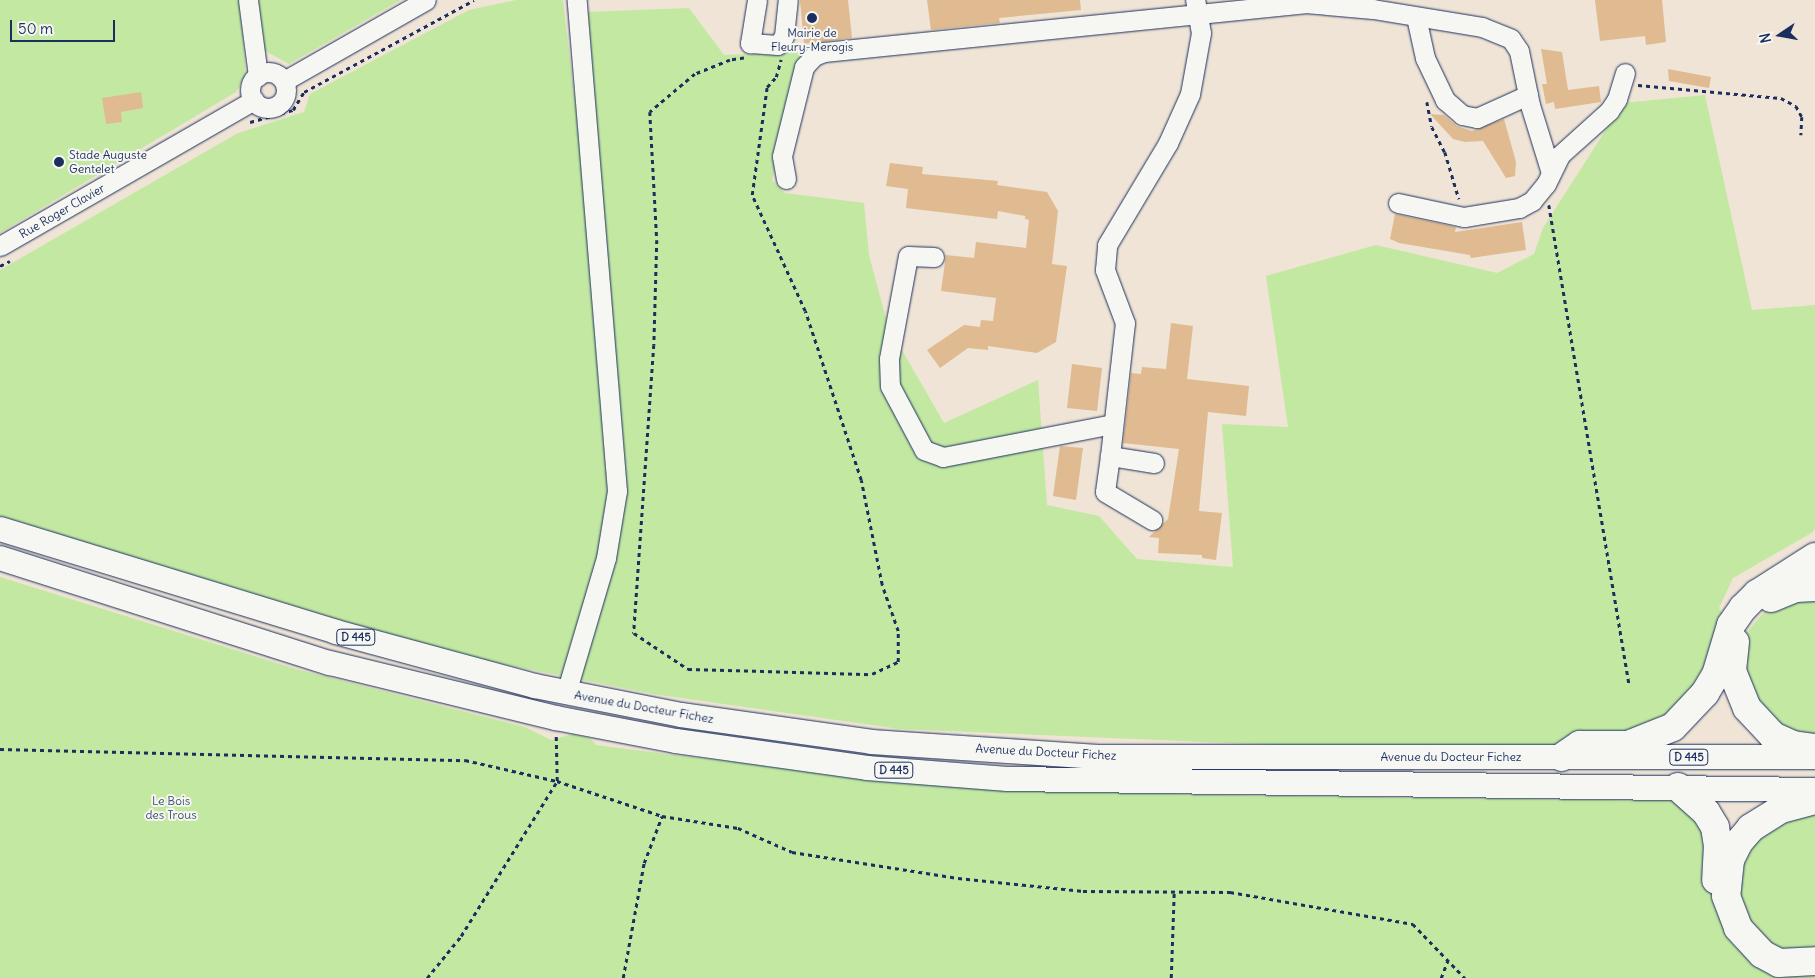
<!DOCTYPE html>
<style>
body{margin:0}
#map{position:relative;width:1815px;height:978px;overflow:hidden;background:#efe4d5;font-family:Delius,sans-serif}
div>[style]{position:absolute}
.green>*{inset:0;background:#c3e8a2}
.building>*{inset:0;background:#e0bb91}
.path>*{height:2.5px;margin-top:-1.25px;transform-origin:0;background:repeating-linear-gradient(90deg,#1b2f5e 0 4px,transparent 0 8px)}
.roads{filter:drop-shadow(0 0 1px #1b2f5e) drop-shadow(0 0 1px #1b2f5e)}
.minor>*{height:19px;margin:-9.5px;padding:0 9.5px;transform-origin:9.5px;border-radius:9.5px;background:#f6f6f2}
.minor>.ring{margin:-9.5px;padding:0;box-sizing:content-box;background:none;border:19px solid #f6f6f2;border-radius:50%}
.major>*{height:24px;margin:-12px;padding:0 12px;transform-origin:12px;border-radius:12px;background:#f6f6f2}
.highway>*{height:28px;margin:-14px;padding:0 14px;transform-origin:14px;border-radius:14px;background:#f6f6f2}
.dots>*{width:14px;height:14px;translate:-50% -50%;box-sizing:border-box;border:2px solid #f6f6f2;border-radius:50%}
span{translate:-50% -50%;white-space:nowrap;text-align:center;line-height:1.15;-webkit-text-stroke:4px #f6f6f2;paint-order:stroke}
.shield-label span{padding:1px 4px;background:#f6f6f2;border:1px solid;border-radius:4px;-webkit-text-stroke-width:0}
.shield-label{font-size:11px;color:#1b2f5e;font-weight:700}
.poi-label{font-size:12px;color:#1b2f5e}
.left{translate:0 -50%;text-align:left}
.street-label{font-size:12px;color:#1b2f5e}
.park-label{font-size:12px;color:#3d546c}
.north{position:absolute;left:1755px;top:10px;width:50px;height:50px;-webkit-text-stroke:4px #f6f6f2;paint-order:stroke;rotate:258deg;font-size:14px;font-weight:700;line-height:20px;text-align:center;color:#1b2f5e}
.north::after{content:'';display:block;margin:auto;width:18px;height:22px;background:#1b2f5e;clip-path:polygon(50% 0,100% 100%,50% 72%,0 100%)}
.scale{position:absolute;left:10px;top:20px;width:105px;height:22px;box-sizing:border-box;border:2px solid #1b2f5e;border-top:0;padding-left:6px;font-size:15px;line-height:18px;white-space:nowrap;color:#1b2f5e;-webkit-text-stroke:4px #f6f6f2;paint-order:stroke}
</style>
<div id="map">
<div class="green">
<i style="clip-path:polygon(0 0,240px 0,246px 76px,236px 92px,0 233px)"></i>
<i style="clip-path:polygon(256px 0,401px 0,289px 64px,260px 48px)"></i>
<i style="clip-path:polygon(516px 0,563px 0,612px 414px,587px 12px,689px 8px,724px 55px,804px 52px,772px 180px,785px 193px,864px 203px,869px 255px,888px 326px,944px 423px,1038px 380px,1047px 505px,1099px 516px,1137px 559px,1233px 567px,1222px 424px,1288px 427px,1266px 276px,1376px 245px,1497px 273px,1534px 254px,1543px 228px,1623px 103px,1705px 95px,1752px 310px,1815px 305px,1815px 528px,1813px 532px,1733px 578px,1719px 608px,1731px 625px,1691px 711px,1562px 757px,900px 729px,653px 694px,451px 654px,0 517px,0 270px,238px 133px,304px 112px,310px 94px,469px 10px)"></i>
<i style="clip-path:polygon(0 577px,296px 669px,525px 727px,551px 740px,573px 734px,590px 738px,596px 745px,666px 754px,865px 776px,1006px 786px,1207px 795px,1690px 801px,1706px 812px,1726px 928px,1815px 973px,1815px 978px,0 978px)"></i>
<i style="clip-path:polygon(1815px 598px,1815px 737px,1779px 729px,1746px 688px,1742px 650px,1746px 633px,1766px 610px)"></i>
<i style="clip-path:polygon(1815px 807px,1815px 953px,1764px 947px,1735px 906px,1742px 855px,1756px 835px)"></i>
</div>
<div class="building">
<i style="clip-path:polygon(800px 0,848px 0,852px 38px,804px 44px)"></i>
<i style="clip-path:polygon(927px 0,1080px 0,1081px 10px,999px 18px,1000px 23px,931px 30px)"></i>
<i style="clip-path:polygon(1595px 0,1662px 0,1666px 42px,1646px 45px,1645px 36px,1600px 41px)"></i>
<i style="clip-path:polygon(1541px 49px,1562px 52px,1568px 90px,1599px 86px,1601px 102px,1555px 109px,1554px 102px,1546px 104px,1542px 84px,1547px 84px)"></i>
<i style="clip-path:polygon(1668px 69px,1711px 77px,1709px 88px,1669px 81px)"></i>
<i style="clip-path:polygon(141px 92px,143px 108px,121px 112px,122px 122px,106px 124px,102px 98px)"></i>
<i style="clip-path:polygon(1430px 114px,1444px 115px,1457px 126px,1472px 131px,1504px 119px,1516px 162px,1515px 176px,1506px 178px,1483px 141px,1465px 142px,1453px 139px)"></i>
<i style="clip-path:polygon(890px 163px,923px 167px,922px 174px,998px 181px,997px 185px,1047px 192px,1058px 211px,1052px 264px,1067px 266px,1056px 342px,1037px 353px,988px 346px,988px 350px,968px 348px,940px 368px,927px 350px,964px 325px,980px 327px,981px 320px,993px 321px,996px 298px,941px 291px,946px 255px,974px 258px,976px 242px,1026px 248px,1029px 220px,1025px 219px,1025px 216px,998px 211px,997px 219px,906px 208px,908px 189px,886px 186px)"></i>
<i style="clip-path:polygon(1395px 214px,1456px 227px,1455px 232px,1522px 222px,1526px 250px,1471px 258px,1470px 255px,1399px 243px,1390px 239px)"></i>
<i style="clip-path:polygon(1171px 323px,1193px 326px,1187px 379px,1249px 386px,1246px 416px,1208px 412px,1199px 511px,1222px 513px,1216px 560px,1202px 558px,1202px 555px,1158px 553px,1159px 538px,1149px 537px,1168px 519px,1179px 449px,1123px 443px,1131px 373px,1141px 374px,1142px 367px,1166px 369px)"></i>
<i style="clip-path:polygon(1072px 364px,1102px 368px,1097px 411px,1067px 408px)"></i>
<i style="clip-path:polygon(1060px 446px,1083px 448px,1076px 500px,1053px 496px)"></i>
</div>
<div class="path">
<i style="left:744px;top:58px;width:14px;rotate:172deg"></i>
<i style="left:730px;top:60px;width:38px;rotate:158deg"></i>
<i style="left:695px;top:74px;width:59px;rotate:139.8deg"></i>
<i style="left:650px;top:112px;width:128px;rotate:86.9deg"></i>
<i style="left:657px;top:240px;width:105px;rotate:91.6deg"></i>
<i style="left:654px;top:345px;width:289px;rotate:94deg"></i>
<i style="left:634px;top:633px;width:65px;rotate:33.7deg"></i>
<i style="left:688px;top:669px;width:184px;rotate:1.6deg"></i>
<i style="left:872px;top:674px;width:29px;rotate:-25deg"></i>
<i style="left:898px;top:662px;width:31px;rotate:-90deg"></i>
<i style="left:898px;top:631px;width:49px;rotate:-109.2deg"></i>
<i style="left:882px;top:585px;width:107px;rotate:-101.3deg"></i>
<i style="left:861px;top:480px;width:178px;rotate:-108.3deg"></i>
<i style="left:805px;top:311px;width:128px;rotate:-114.6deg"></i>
<i style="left:752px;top:195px;width:109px;rotate:-82.1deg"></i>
<i style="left:767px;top:87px;width:13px;rotate:-48deg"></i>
<i style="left:776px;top:77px;width:18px;rotate:-74deg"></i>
<i style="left:1638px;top:85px;width:144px;rotate:5.2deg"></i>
<i style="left:1781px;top:98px;width:17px;rotate:28deg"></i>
<i style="left:1796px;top:106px;width:13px;rotate:61deg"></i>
<i style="left:1802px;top:117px;width:18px;rotate:93deg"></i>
<i style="left:1427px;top:102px;width:25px;rotate:79deg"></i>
<i style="left:1432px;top:127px;width:28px;rotate:63deg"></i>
<i style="left:1445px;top:152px;width:49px;rotate:73.4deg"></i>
<i style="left:280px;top:103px;width:11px;rotate:52deg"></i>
<i style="left:250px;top:122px;width:45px;rotate:-15.6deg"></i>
<i style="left:293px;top:110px;width:21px;rotate:-59deg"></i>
<i style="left:304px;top:92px;width:193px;rotate:-28.4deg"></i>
<i style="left:1549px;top:205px;width:485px;rotate:80.5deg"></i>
<i style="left:0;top:266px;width:11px;rotate:-27deg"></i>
<i style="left:0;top:749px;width:465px;rotate:1.4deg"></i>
<i style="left:465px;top:760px;width:94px;rotate:12.9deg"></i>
<i style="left:557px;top:781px;width:111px;rotate:18.4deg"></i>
<i style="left:662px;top:816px;width:77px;rotate:9deg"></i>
<i style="left:738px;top:828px;width:59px;rotate:24deg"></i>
<i style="left:792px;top:852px;width:168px;rotate:8.9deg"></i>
<i style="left:958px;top:878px;width:126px;rotate:5.9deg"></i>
<i style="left:1083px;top:891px;width:147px;rotate:0.4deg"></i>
<i style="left:1230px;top:892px;width:186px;rotate:9.9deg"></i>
<i style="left:1413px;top:924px;width:75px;rotate:46.1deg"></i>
<i style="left:427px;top:978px;width:54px;rotate:-51deg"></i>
<i style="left:461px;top:936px;width:182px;rotate:-58.2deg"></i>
<i style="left:557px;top:781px;width:45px;rotate:-91.3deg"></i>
<i style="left:623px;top:978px;width:117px;rotate:-79.7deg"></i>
<i style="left:644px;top:863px;width:50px;rotate:-69deg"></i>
<i style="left:1171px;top:978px;width:86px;rotate:-88deg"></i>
<i style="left:1441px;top:978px;width:19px;rotate:-69deg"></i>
</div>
<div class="roads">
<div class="minor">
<i style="left:248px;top:0;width:77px;rotate:82.5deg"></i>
<i style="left:757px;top:0;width:44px;rotate:99.2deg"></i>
<i style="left:750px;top:43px;width:28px;rotate:4deg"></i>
<i style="left:778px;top:45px;width:11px;rotate:-56deg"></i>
<i style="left:784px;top:36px;width:36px;rotate:-84deg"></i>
<i style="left:1416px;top:17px;width:42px;rotate:77.6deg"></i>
<i style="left:1425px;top:58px;width:47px;rotate:64.5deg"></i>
<i style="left:1445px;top:100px;width:23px;rotate:41deg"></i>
<i style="left:1462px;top:115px;width:15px;rotate:11deg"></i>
<i style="left:1477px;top:118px;width:56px;rotate:-24.3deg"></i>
<i class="ring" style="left:250px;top:72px;width:17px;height:17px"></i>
<i style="left:284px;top:81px;width:163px;rotate:-29.7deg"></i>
<i style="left:786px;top:179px;width:23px;rotate:-100deg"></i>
<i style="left:782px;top:156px;width:92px;rotate:-76.1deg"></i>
<i style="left:804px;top:67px;width:15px;rotate:-48deg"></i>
<i style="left:814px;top:56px;width:11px;rotate:-22deg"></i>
<i style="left:824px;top:52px;width:483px;rotate:-5.8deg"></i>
<i style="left:1305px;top:3px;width:68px;rotate:5deg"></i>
<i style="left:1373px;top:9px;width:110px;rotate:9.4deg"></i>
<i style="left:1482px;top:27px;width:31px;rotate:22deg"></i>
<i style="left:1511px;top:39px;width:14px;rotate:56deg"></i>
<i style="left:1519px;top:51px;width:55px;rotate:78.5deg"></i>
<i style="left:1530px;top:105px;width:71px;rotate:72.8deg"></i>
<i style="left:1398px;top:203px;width:67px;rotate:12deg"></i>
<i style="left:1464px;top:217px;width:56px;rotate:-9.3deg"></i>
<i style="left:1519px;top:208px;width:15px;rotate:-28deg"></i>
<i style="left:1532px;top:201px;width:22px;rotate:-51deg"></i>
<i style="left:1546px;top:184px;width:32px;rotate:-64deg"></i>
<i style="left:1560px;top:155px;width:66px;rotate:-41.9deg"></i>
<i style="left:1609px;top:111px;width:14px;rotate:-56deg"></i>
<i style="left:1617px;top:99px;width:27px;rotate:-73deg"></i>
<i style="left:0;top:246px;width:293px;rotate:-29.9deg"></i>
<i style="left:934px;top:257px;width:26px;rotate:-178deg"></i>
<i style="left:908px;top:256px;width:105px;rotate:100.5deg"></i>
<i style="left:889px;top:359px;width:27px;rotate:88deg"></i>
<i style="left:890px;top:386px;width:72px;rotate:62deg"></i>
<i style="left:924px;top:450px;width:20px;rotate:20deg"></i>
<i style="left:943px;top:457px;width:173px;rotate:-11deg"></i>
<i style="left:1110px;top:456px;width:36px;rotate:98deg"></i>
<i style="left:1105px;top:492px;width:55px;rotate:30.8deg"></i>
<i style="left:1154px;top:463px;width:45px;rotate:-171deg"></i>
<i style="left:1110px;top:456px;width:134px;rotate:-83.6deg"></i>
<i style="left:1125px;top:323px;width:57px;rotate:-110.7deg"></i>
<i style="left:1105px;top:270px;width:25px;rotate:-85deg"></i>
<i style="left:1107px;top:245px;width:119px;rotate:-59.1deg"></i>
<i style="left:1168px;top:143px;width:54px;rotate:-65.8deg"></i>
<i style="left:1190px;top:94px;width:62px;rotate:-79.8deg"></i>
<i style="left:1201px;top:33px;width:34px;rotate:-100deg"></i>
<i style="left:566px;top:693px;width:141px;rotate:-73.5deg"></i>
<i style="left:606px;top:558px;width:68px;rotate:-80.7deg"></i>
<i style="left:617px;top:491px;width:493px;rotate:-94.7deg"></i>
</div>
<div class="major">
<i style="left:0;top:529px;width:351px;rotate:17deg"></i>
<i style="left:336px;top:632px;width:206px;rotate:15.2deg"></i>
<i style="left:535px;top:686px;width:149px;rotate:11.2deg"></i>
<i style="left:681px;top:715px;width:193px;rotate:8deg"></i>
<i style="left:872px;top:742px;width:226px;rotate:3.8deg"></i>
<i style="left:1098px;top:757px;width:717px"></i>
<i style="left:0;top:558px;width:346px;rotate:17.7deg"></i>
<i style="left:330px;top:663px;width:233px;rotate:13.7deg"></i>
<i style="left:556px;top:718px;width:122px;rotate:10.9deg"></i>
<i style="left:676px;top:741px;width:193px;rotate:8deg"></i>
<i style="left:867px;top:768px;width:141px;rotate:4.5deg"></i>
<i style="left:1008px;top:779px;width:807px;rotate:0.78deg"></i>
</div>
<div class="highway">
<i style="left:1771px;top:598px;width:27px;rotate:-22deg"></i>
<i style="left:1796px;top:588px;width:19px;rotate:-3deg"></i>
<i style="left:1735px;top:642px;width:29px;rotate:96deg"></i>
<i style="left:1732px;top:671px;width:40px;rotate:68deg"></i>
<i style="left:1747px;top:708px;width:38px;rotate:47deg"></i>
<i style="left:1773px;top:736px;width:22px;rotate:24deg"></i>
<i style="left:1793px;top:745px;width:22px;rotate:8deg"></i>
<i style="left:1562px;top:757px;width:22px;rotate:-34deg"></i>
<i style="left:1580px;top:745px;width:48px"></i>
<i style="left:1628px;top:745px;width:48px;rotate:-21.8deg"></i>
<i style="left:1673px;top:727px;width:47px;rotate:-46.7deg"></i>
<i style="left:1705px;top:693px;width:21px;rotate:-59deg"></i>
<i style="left:1716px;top:675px;width:52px;rotate:-73.3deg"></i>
<i style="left:1731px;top:625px;width:21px;rotate:-55deg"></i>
<i style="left:1743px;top:608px;width:20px;rotate:-45deg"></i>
<i style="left:1757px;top:594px;width:69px;rotate:-32.5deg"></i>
<i style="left:1678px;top:787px;width:38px;rotate:42deg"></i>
<i style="left:1706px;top:812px;width:17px;rotate:59deg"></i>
<i style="left:1715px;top:827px;width:18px;rotate:81deg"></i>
<i style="left:1718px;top:845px;width:35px;rotate:93deg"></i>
<i style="left:1815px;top:800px;width:35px;rotate:165deg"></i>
<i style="left:1781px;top:809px;width:36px;rotate:148deg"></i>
<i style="left:1751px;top:828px;width:18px;rotate:131deg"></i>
<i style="left:1739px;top:842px;width:20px;rotate:117deg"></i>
<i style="left:1730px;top:860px;width:36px;rotate:96deg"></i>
<i style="left:1726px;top:896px;width:34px;rotate:69deg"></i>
<i style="left:1738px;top:928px;width:35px;rotate:47deg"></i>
<i style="left:1762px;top:954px;width:19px;rotate:28deg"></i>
<i style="left:1779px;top:963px;width:36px;rotate:-3deg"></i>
</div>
</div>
<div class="dots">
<i style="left:812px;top:18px;background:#1b2f5e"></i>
<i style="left:59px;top:162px;background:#1b2f5e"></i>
</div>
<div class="shield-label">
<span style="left:356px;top:637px">D 445</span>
<span style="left:1689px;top:757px">D 445</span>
<span style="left:894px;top:770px">D 445</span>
</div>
<div class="poi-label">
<span style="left:812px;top:40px">Mairie de<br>Fleury-Merogis</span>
<span class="left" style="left:69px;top:162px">Stade Auguste<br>Gentelet</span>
</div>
<div class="street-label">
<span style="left:62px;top:211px;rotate:-30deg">Rue Roger Clavier</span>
<span style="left:644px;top:707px;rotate:10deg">Avenue du Docteur Fichez</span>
<span style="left:1046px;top:752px;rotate:3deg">Avenue du Docteur Fichez</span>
<span style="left:1451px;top:757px">Avenue du Docteur Fichez</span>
</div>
<div class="park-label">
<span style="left:171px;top:808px">Le Bois<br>des Trous</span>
</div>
<div class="north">N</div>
<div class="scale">50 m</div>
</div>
